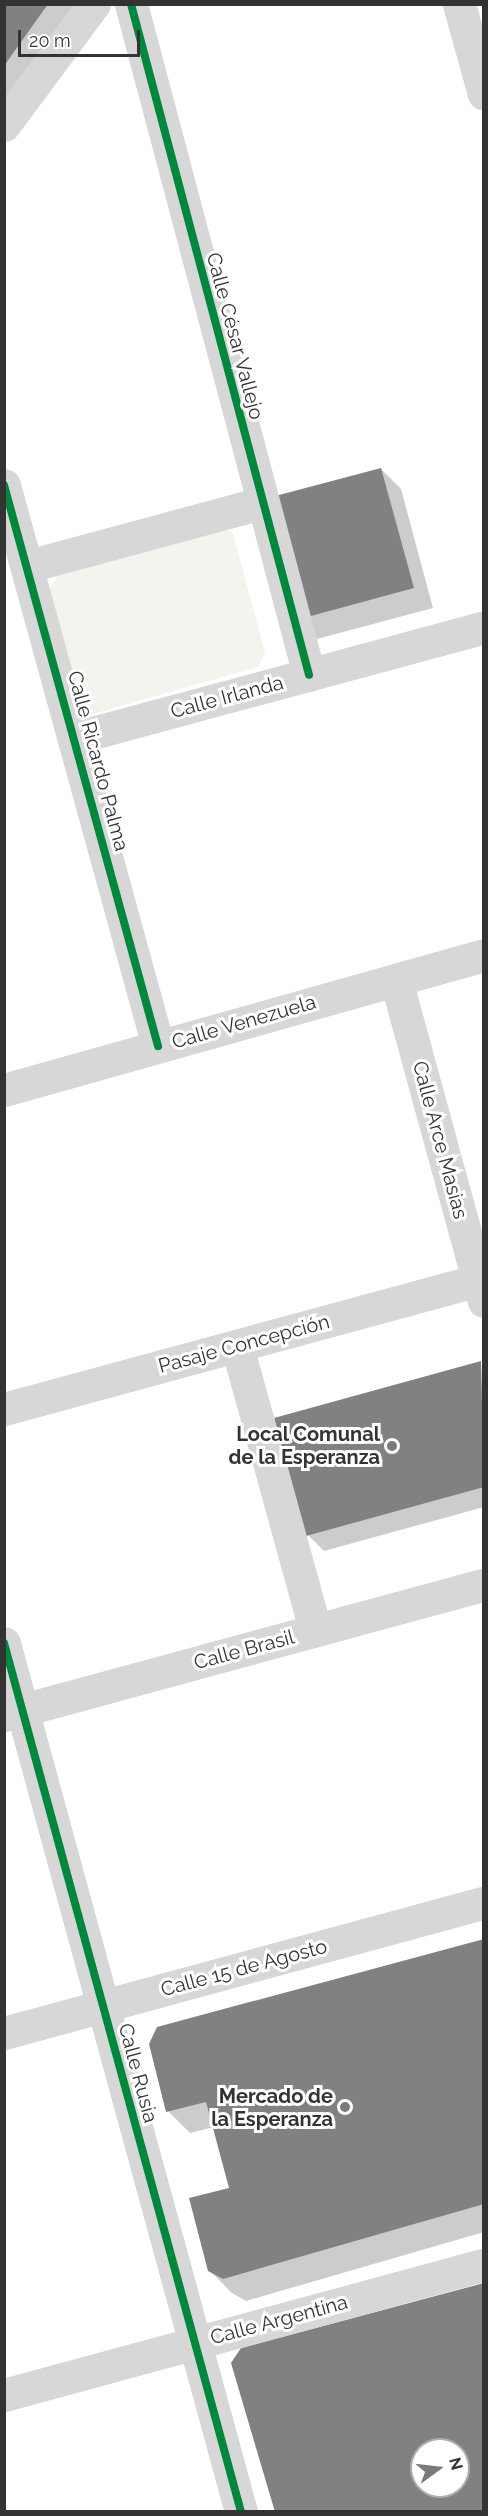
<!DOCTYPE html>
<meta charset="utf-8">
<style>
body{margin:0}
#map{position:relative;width:488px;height:2516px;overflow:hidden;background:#fff;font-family:Raleway,sans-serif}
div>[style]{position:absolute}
.green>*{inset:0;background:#f1f5ed}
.shadow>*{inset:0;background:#0003}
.building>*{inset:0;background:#818181}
.minor>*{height:33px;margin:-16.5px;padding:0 16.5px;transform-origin:16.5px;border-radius:16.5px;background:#d7d7d7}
.cycleway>*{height:8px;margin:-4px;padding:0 4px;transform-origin:4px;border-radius:4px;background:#00873e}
.dots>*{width:16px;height:16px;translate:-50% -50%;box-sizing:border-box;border:3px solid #fff;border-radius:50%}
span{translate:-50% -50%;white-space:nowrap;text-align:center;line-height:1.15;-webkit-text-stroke:6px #fff;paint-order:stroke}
.street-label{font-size:20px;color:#333}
.poi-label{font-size:20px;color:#333;font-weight:700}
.right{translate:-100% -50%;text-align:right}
.frame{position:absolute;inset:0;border:6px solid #333;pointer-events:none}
.north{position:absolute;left:410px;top:2438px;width:60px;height:60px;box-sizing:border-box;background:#fff;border:2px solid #adadad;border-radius:50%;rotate:75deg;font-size:16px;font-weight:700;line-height:24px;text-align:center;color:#333}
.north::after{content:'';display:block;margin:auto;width:21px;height:27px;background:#7a7a7a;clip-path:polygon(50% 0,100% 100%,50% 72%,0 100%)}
.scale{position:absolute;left:18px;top:30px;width:122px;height:27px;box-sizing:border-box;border:3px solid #333;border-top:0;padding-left:8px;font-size:18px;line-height:21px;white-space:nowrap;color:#333;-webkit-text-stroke:4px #fff;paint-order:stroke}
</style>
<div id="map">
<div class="green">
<i style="clip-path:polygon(222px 528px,233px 533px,265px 653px,258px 667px,89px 715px,76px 703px,44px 597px,60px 572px)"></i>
</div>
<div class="shadow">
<i style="clip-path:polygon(4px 4px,75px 4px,4px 102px)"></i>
<i style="clip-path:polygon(381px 469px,401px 489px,433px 608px,317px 639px,297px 619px)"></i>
<i style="clip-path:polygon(481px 1363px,484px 1507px,324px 1551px,308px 1535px)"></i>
<i style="clip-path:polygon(484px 1940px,484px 2232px,246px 2301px,232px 2293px,210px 2271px,231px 2189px,214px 2127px,190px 2133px,168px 2111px)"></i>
</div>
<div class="building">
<i style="clip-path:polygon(4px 4px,48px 4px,4px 66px)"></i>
<i style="clip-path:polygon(381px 468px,414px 588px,296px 620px,264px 499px)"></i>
<i style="clip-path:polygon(481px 1361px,484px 1487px,306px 1536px,274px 1418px)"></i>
<i style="clip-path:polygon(484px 1939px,484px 2204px,223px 2279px,208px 2271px,189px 2198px,229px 2188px,206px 2102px,166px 2112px,149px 2044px,157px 2027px)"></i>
<i style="clip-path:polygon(evenodd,484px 2283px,484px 2512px,275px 2512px,231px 2363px,241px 2348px,484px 2283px,422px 2450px,458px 2450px,458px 2486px,422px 2486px,422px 2450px)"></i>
</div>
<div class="minor">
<i style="left:131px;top:4px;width:694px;rotate:75.14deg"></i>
<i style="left:459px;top:4px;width:93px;rotate:74.5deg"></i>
<i style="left:4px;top:125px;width:151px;rotate:-53.4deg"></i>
<i style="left:4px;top:485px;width:582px;rotate:74.65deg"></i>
<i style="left:28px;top:566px;width:242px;rotate:-15.1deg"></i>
<i style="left:74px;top:738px;width:425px;rotate:-15.1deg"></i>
<i style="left:396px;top:980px;width:333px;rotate:74.7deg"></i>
<i style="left:4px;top:1090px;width:499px;rotate:-15.7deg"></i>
<i style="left:237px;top:1346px;width:295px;rotate:74.6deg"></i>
<i style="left:4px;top:1409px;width:497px;rotate:-15.2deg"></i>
<i style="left:4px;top:1643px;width:901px;rotate:74.74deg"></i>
<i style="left:4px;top:1715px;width:497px;rotate:-15.2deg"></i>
<i style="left:4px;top:2033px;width:497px;rotate:-15.2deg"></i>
<i style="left:4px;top:2395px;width:497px;rotate:-15.2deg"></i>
</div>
<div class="cycleway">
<i style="left:131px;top:4px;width:694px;rotate:75.14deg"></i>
<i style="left:4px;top:485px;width:582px;rotate:74.65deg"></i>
<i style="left:4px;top:1643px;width:901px;rotate:74.74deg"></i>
</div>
<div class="dots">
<i style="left:392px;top:1446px;background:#7a7a7a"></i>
<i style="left:345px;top:2107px;background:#7a7a7a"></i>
</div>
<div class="street-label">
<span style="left:235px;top:336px;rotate:75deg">Calle César Vallejo</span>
<span style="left:227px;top:697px;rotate:-15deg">Calle Irlanda</span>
<span style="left:98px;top:761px;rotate:75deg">Calle Ricardo Palma</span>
<span style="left:244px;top:1022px;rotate:-16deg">Calle Venezuela</span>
<span style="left:440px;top:1140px;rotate:75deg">Calle Arce Masias</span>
<span style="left:244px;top:1344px;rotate:-15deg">Pasaje Concepción</span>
<span style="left:244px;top:1650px;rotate:-15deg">Calle Brasil</span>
<span style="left:244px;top:1968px;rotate:-15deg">Calle 15 de Agosto</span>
<span style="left:138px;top:2073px;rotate:75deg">Calle Rusia</span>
<span style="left:279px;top:2320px;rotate:-15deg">Calle Argentina</span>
</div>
<div class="poi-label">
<span class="right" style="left:380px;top:1446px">Local Comunal<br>de la Esperanza</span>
<span class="right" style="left:333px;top:2108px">Mercado de<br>la Esperanza</span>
</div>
<div class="frame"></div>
<div class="north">N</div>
<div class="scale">20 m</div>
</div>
